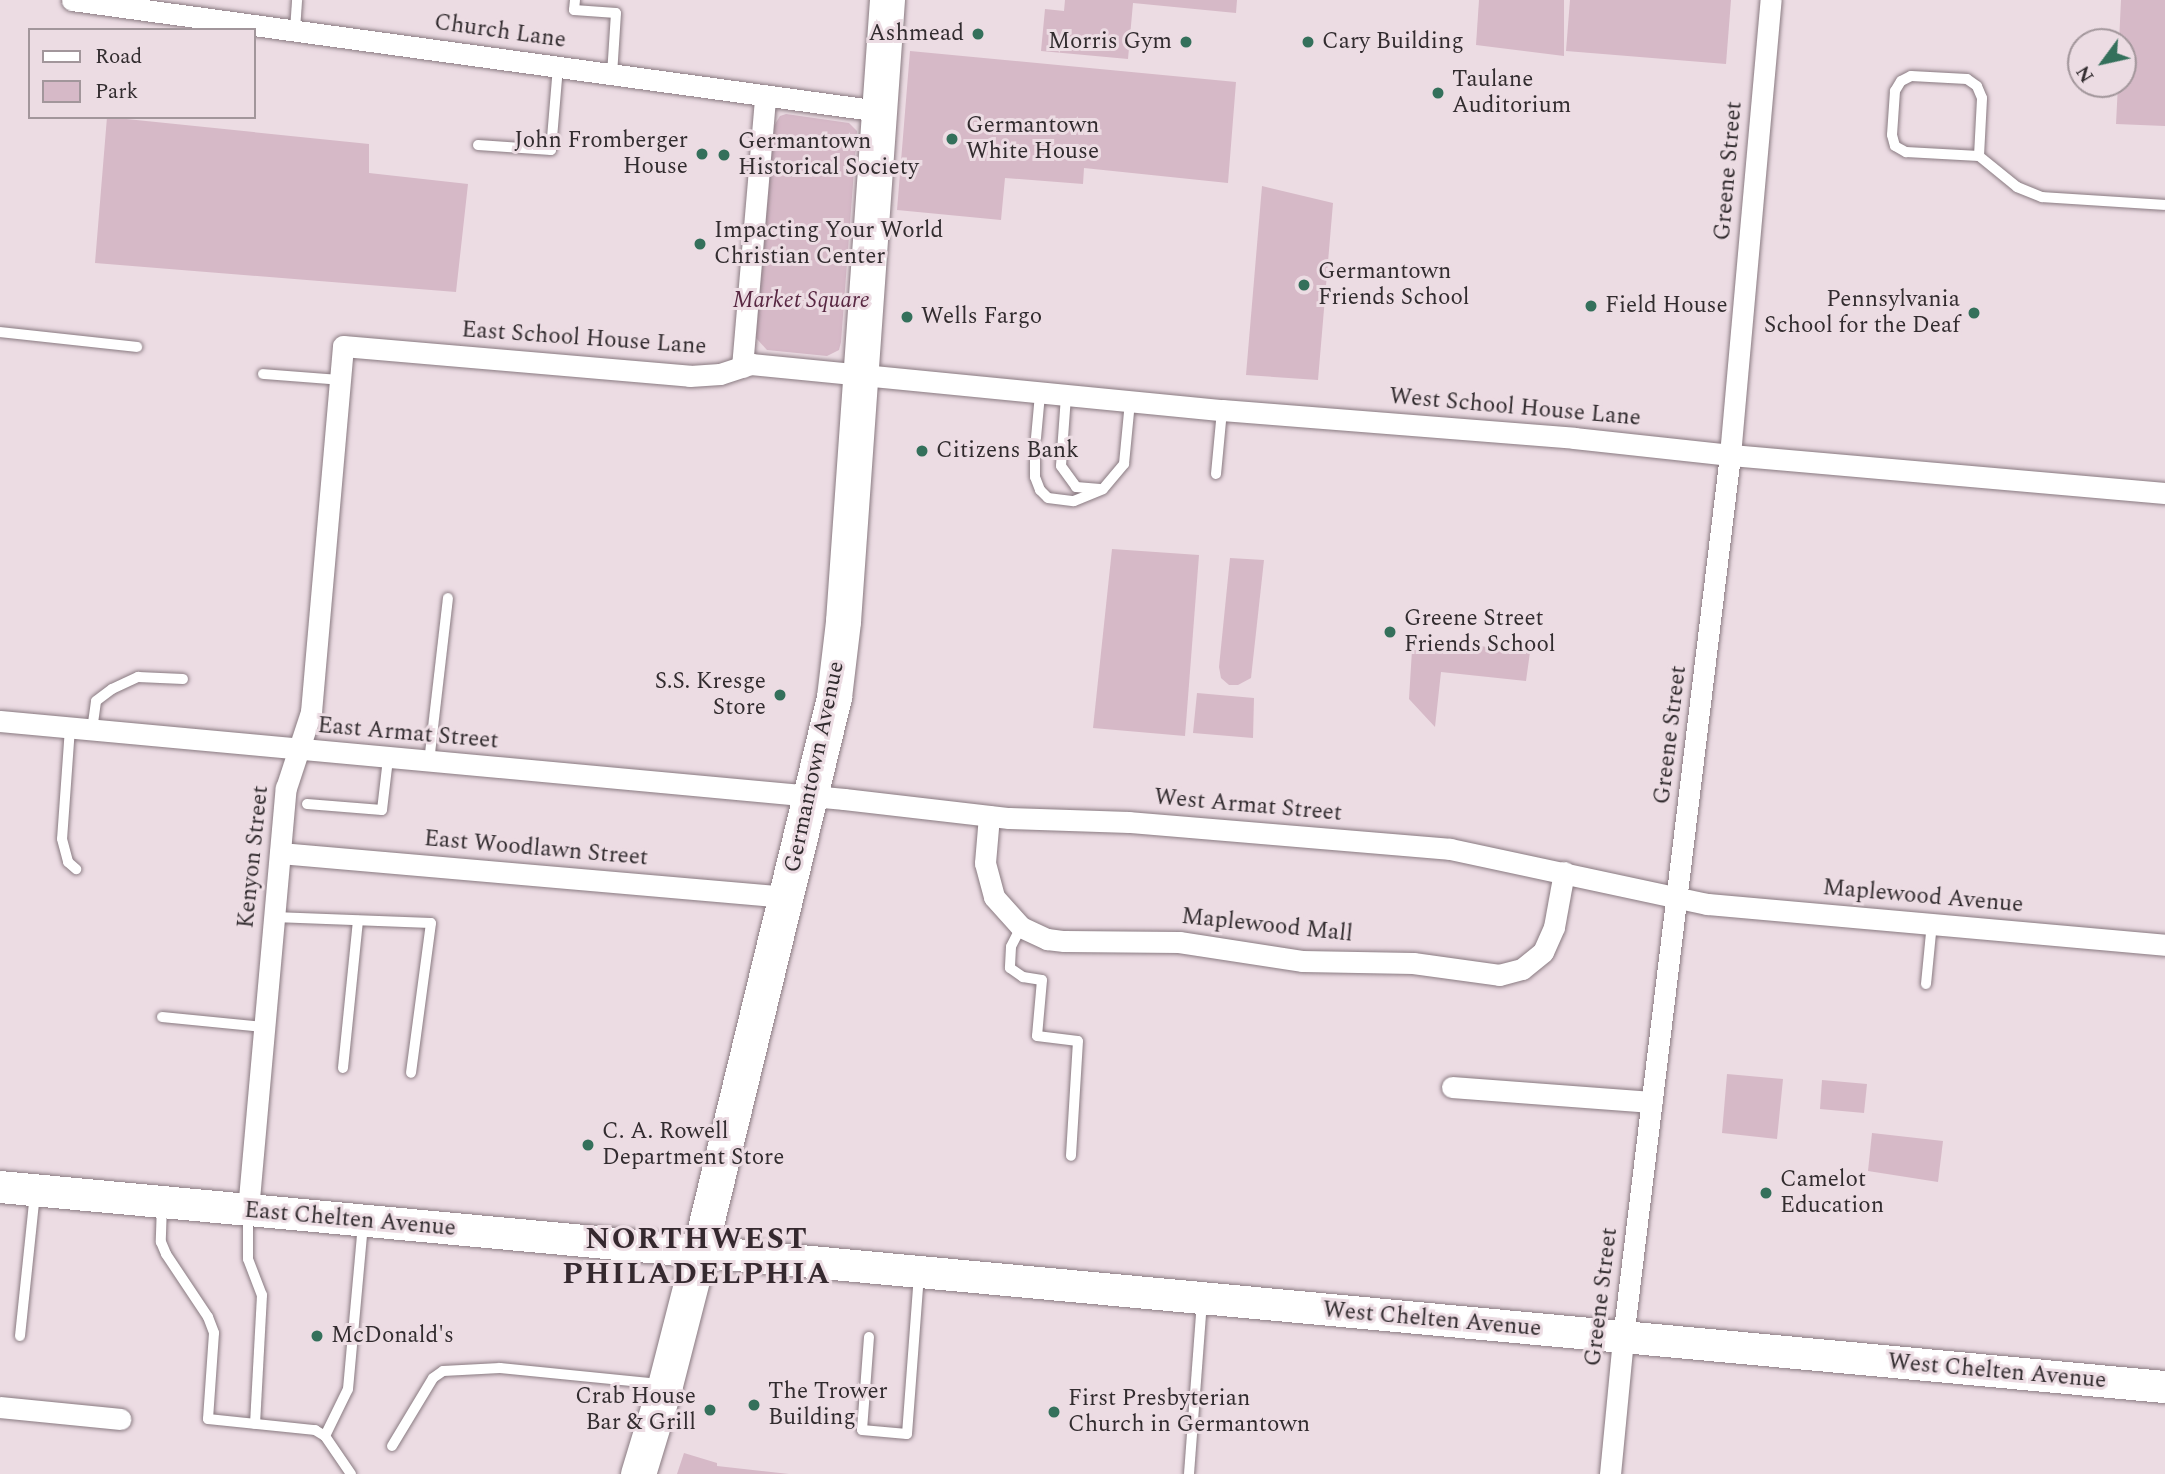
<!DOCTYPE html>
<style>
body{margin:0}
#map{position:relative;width:2165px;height:1474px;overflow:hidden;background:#ecdce3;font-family:Spectral,serif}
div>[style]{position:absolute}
.green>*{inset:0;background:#d6b9c7}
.roads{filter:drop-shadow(0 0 2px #897a81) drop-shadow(0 0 2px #897a81)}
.lane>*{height:10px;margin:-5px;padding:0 5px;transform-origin:5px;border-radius:5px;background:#fff}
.street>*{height:21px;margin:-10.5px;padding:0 10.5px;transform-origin:10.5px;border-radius:10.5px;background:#fff}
.secondary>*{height:32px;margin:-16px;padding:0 16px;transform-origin:16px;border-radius:16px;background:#fff}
.primary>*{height:35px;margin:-17.5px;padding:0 17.5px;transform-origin:17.5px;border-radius:17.5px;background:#fff}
.dots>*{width:19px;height:19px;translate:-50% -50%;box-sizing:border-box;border:4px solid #ecdce3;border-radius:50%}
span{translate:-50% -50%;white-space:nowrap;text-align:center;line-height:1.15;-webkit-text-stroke:6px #ecdce3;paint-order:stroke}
.street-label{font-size:23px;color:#322c2f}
.poi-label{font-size:23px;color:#322c2f}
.right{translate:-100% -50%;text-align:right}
.left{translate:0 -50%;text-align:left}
.park-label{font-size:23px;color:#582742;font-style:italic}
.district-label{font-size:30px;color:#35292f;font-weight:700;letter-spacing:2px}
.legend{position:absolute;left:28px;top:28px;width:228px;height:91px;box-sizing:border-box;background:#ecdce3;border:2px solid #a2969b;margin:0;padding:9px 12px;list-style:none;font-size:21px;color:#322c2f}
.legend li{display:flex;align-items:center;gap:14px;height:35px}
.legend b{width:35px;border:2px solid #a2969b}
.north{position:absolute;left:2067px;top:28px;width:70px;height:70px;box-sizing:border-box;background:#ecdce3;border:2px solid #a2969b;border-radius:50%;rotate:237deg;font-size:19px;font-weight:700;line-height:28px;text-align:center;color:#322c2f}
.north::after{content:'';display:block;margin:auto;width:24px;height:32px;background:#34705b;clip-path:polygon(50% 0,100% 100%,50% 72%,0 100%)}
</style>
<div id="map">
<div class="green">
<i style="clip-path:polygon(1065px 0,1237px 0,1236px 13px,1133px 3px,1128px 59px,1041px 51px,1045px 9px,1064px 11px)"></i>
<i style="clip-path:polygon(1479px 0,1564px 0,1564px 56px,1476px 45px)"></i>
<i style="clip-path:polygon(1570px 0,1731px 0,1726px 64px,1566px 51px)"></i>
<i style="clip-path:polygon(2121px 0,2165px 0,2165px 126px,2116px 124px,2118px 84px,2123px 84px,2123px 42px,2119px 42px)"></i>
<i style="clip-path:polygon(910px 51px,1236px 82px,1228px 183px,1084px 168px,1083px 184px,1005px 178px,1001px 220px,897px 210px)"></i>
<i style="clip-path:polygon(786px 114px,849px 123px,857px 131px,841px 342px,839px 350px,827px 356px,767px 350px,756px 338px,774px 126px,780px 116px)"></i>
<i style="clip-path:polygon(107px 117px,369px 144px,369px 173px,468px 184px,456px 292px,95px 263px)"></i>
<i style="clip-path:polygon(1262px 186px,1333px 203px,1318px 380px,1246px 375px)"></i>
<i style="clip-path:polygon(1112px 549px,1199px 555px,1185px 736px,1093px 728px)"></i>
<i style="clip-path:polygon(1230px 558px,1264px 560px,1251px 678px,1238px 685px,1229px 685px,1221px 678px,1219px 667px)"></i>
<i style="clip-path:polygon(1445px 642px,1530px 652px,1526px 681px,1441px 672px,1435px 727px,1409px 699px,1412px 650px,1443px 651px)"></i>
<i style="clip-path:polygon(1197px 693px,1254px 698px,1253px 738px,1193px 733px)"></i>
<i style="clip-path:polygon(1727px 1074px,1783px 1079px,1777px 1139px,1722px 1133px)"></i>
<i style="clip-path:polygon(1822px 1080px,1867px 1084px,1864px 1113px,1820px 1109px)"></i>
<i style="clip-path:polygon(1872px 1133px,1943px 1141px,1938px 1182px,1868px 1171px)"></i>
<i style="clip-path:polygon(684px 1453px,717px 1463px,717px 1466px,789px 1474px,677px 1474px)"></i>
</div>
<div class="roads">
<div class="lane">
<i style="left:575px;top:0;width:10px;rotate:96deg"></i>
<i style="left:574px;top:10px;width:42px;rotate:4.1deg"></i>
<i style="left:616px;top:13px;width:62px;rotate:93.7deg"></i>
<i style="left:295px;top:30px;width:30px;rotate:-86deg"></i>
<i style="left:478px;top:145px;width:73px;rotate:3.9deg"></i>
<i style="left:551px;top:150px;width:83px;rotate:-85.2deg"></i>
<i style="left:1979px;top:156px;width:58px;rotate:-87deg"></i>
<i style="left:1982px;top:98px;width:13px;rotate:-113deg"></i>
<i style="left:1977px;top:86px;width:12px;rotate:-145deg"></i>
<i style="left:1967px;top:79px;width:56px;rotate:-176.9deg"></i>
<i style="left:1911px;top:76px;width:11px;rotate:153deg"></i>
<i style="left:1901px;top:81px;width:12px;rotate:121deg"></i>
<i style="left:1895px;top:91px;width:44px;rotate:93.9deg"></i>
<i style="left:1892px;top:135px;width:11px;rotate:75deg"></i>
<i style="left:1895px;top:146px;width:13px;rotate:29deg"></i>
<i style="left:1906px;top:152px;width:73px;rotate:3.1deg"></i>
<i style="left:1979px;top:156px;width:49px;rotate:39.2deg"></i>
<i style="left:2017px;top:187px;width:27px;rotate:22deg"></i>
<i style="left:2042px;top:197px;width:123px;rotate:3.7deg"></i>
<i style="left:0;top:332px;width:138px;rotate:6.2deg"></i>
<i style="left:263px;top:374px;width:78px;rotate:4.4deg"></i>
<i style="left:1066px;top:396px;width:70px;rotate:94.1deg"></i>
<i style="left:1061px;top:466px;width:26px;rotate:54deg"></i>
<i style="left:1076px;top:487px;width:24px;rotate:5deg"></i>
<i style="left:1036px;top:438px;width:44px;rotate:-84.8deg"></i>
<i style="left:1035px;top:460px;width:17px;rotate:90deg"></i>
<i style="left:1035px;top:477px;width:14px;rotate:69deg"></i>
<i style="left:1040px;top:490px;width:11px;rotate:45deg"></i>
<i style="left:1048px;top:498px;width:26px;rotate:7deg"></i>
<i style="left:1074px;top:501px;width:31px;rotate:-22deg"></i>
<i style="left:1103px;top:489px;width:33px;rotate:-50deg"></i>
<i style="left:1124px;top:464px;width:62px;rotate:-84.5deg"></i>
<i style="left:1216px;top:474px;width:64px;rotate:-84.6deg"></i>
<i style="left:70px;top:728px;width:111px;rotate:94.1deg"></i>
<i style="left:62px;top:839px;width:24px;rotate:75deg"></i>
<i style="left:68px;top:862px;width:11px;rotate:41deg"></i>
<i style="left:92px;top:730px;width:29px;rotate:-82deg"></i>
<i style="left:96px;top:701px;width:20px;rotate:-37deg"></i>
<i style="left:112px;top:689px;width:29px;rotate:-25deg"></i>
<i style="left:138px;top:677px;width:45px;rotate:2.5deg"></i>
<i style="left:429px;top:762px;width:165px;rotate:-83.4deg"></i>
<i style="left:307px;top:804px;width:75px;rotate:4.6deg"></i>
<i style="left:382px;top:810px;width:51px;rotate:-83.3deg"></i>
<i style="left:274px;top:917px;width:157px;rotate:2.2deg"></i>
<i style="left:431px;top:923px;width:151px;rotate:97.6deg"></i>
<i style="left:1021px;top:927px;width:22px;rotate:117deg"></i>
<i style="left:1011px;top:947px;width:21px;rotate:93deg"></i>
<i style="left:1010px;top:968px;width:16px;rotate:35deg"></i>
<i style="left:1023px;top:977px;width:19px;rotate:9deg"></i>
<i style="left:1042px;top:980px;width:56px;rotate:95.1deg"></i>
<i style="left:1037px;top:1036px;width:41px;rotate:7deg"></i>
<i style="left:1078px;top:1041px;width:115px;rotate:93.5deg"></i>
<i style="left:1926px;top:984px;width:61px;rotate:-84.4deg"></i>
<i style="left:162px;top:1017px;width:102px;rotate:5.6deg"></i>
<i style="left:343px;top:1068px;width:148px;rotate:-84.2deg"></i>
<i style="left:162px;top:1205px;width:37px;rotate:92deg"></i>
<i style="left:161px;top:1242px;width:13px;rotate:67deg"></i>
<i style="left:166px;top:1254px;width:76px;rotate:56.3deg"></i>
<i style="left:208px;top:1317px;width:17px;rotate:69deg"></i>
<i style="left:214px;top:1333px;width:86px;rotate:94deg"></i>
<i style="left:208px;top:1419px;width:108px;rotate:5.9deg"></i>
<i style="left:315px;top:1430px;width:12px;rotate:31deg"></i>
<i style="left:325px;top:1436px;width:46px;rotate:55.6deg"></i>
<i style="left:248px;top:1213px;width:46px;rotate:90deg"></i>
<i style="left:248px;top:1259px;width:39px;rotate:69deg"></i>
<i style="left:262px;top:1295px;width:129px;rotate:93.1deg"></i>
<i style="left:20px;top:1336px;width:143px;rotate:-84deg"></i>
<i style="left:869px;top:1337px;width:93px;rotate:94.3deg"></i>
<i style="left:862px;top:1430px;width:45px;rotate:5.1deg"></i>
<i style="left:907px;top:1434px;width:159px;rotate:-85.7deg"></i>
<i style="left:325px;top:1436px;width:52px;rotate:-63.9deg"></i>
<i style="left:348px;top:1389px;width:166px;rotate:-84.8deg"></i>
<i style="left:392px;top:1446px;width:79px;rotate:-58.9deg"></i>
<i style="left:433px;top:1378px;width:12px;rotate:-35deg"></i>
<i style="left:443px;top:1371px;width:57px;rotate:-3deg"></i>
<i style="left:500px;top:1368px;width:160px;rotate:5.7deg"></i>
<i style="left:1189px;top:1474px;width:173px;rotate:-85.7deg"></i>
</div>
<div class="street">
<i style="left:72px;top:0;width:815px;rotate:7.83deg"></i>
<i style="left:742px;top:367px;width:272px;rotate:-85.1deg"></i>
<i style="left:0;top:721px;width:848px;rotate:5.28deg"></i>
<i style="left:844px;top:799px;width:166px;rotate:6.6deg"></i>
<i style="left:1009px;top:818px;width:120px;rotate:1.9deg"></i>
<i style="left:1129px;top:822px;width:322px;rotate:4.8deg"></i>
<i style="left:1450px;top:849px;width:263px;rotate:12.1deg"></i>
<i style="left:1707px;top:904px;width:460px;rotate:5.1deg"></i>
<i style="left:989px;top:816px;width:47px;rotate:94.9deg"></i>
<i style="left:985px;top:863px;width:35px;rotate:75deg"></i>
<i style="left:994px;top:897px;width:40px;rotate:48deg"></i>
<i style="left:1021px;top:927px;width:29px;rotate:25deg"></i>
<i style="left:1047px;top:939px;width:17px;rotate:7deg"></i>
<i style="left:1064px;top:941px;width:115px;rotate:0.5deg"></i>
<i style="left:1179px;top:942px;width:124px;rotate:8.8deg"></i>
<i style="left:1302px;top:961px;width:111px;rotate:1deg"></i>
<i style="left:1413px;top:963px;width:87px;rotate:7.9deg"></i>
<i style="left:1499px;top:975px;width:24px;rotate:-15deg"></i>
<i style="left:1522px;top:969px;width:27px;rotate:-39deg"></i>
<i style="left:1543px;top:952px;width:27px;rotate:-66deg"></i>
<i style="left:1554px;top:927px;width:56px;rotate:-79.7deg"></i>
<i style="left:280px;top:853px;width:509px;rotate:4.96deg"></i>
<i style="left:1452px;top:1087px;width:200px;rotate:4.3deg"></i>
<i style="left:248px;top:1210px;width:424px;rotate:-84.9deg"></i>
<i style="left:286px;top:788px;width:80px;rotate:-71.8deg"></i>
<i style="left:311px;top:712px;width:367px;rotate:-85deg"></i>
<i style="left:343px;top:346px;width:348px;rotate:4.9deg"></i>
<i style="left:690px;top:376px;width:30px;rotate:-4deg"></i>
<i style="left:720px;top:374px;width:33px;rotate:-18deg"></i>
<i style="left:751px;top:364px;width:473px;rotate:5.6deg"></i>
<i style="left:1222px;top:410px;width:353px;rotate:4.5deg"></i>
<i style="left:1574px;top:438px;width:157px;rotate:6.2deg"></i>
<i style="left:1730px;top:455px;width:437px;rotate:5deg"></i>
<i style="left:0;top:1407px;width:121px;rotate:5.7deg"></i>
<i style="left:1610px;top:1474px;width:137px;rotate:-84.5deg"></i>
<i style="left:1623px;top:1338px;width:889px;rotate:-83.09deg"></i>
<i style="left:1730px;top:455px;width:457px;rotate:-84.9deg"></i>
</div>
<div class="secondary">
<i style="left:0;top:1187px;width:2174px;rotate:5.28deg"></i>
</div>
<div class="primary">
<i style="left:638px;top:1474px;width:93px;rotate:-73.1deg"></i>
<i style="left:665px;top:1385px;width:136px;rotate:-75.6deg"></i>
<i style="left:699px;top:1253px;width:572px;rotate:-76.35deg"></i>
<i style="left:834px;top:697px;width:77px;rotate:-83.2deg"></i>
<i style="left:843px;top:621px;width:623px;rotate:-85.95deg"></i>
</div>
</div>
<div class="dots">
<i style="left:978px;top:34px;background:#34705b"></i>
<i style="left:1186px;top:42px;background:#34705b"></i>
<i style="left:1308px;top:42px;background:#34705b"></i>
<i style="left:1438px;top:93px;background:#34705b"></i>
<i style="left:952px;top:139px;background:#34705b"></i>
<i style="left:702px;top:154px;background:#34705b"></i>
<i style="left:724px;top:155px;background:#34705b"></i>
<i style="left:700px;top:244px;background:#34705b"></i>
<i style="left:1304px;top:285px;background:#34705b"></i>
<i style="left:1591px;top:306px;background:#34705b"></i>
<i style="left:1974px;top:313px;background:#34705b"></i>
<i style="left:907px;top:317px;background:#34705b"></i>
<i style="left:922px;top:451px;background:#34705b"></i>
<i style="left:1390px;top:632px;background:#34705b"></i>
<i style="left:780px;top:695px;background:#34705b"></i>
<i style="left:588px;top:1145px;background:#34705b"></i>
<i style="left:1766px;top:1193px;background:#34705b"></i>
<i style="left:317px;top:1336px;background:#34705b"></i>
<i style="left:754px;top:1405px;background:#34705b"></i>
<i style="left:710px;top:1410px;background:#34705b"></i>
<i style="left:1054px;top:1412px;background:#34705b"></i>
</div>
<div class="street-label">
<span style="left:500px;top:32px;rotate:8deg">Church Lane</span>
<span style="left:1729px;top:171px;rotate:-85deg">Greene Street</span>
<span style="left:584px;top:339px;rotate:4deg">East School House Lane</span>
<span style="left:1515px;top:408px;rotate:5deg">West School House Lane</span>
<span style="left:408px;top:734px;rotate:5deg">East Armat Street</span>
<span style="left:1671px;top:735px;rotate:-83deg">Greene Street</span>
<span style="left:815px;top:767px;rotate:-78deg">Germantown Avenue</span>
<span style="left:1248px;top:806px;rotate:5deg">West Armat Street</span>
<span style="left:536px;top:849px;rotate:5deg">East Woodlawn Street</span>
<span style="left:254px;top:857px;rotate:-84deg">Kenyon Street</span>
<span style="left:1923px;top:897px;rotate:5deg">Maplewood Avenue</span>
<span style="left:1267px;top:926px;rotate:6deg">Maplewood Mall</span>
<span style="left:350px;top:1220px;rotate:5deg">East Chelten Avenue</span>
<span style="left:1602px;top:1297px;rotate:-83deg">Greene Street</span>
<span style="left:1432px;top:1320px;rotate:5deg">West Chelten Avenue</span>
<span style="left:1997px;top:1372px;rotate:5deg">West Chelten Avenue</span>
</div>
<div class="poi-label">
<span class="right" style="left:964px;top:34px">Ashmead</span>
<span class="right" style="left:1172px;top:42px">Morris Gym</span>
<span class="left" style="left:1322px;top:42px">Cary Building</span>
<span class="left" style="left:1452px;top:93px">Taulane<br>Auditorium</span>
<span class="left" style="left:966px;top:139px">Germantown<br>White House</span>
<span class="right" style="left:688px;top:154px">John Fromberger<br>House</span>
<span class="left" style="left:738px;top:155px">Germantown<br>Historical Society</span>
<span class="left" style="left:714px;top:244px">Impacting Your World<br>Christian Center</span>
<span class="left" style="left:1318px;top:285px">Germantown<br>Friends School</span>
<span class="right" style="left:1960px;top:313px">Pennsylvania<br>School for the Deaf</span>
<span class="left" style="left:1605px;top:306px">Field House</span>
<span class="left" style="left:921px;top:317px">Wells Fargo</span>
<span class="left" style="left:936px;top:451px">Citizens Bank</span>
<span class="left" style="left:1404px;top:632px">Greene Street<br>Friends School</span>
<span class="right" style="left:766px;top:695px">S.S. Kresge<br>Store</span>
<span class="left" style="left:602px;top:1145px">C. A. Rowell<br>Department Store</span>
<span class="left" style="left:1780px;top:1193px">Camelot<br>Education</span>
<span class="left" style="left:331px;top:1336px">McDonald's</span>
<span class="left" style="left:768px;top:1405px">The Trower<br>Building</span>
<span class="right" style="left:696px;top:1410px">Crab House<br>Bar &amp; Grill</span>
<span class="left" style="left:1068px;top:1412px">First Presbyterian<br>Church in Germantown</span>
</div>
<div class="park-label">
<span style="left:801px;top:301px">Market Square</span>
</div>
<div class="district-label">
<span style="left:697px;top:1256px">NORTHWEST<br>PHILADELPHIA</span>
</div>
<ul class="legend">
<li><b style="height:9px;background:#fff"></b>Road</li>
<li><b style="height:19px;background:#d6b9c7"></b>Park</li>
</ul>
<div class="north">N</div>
</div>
